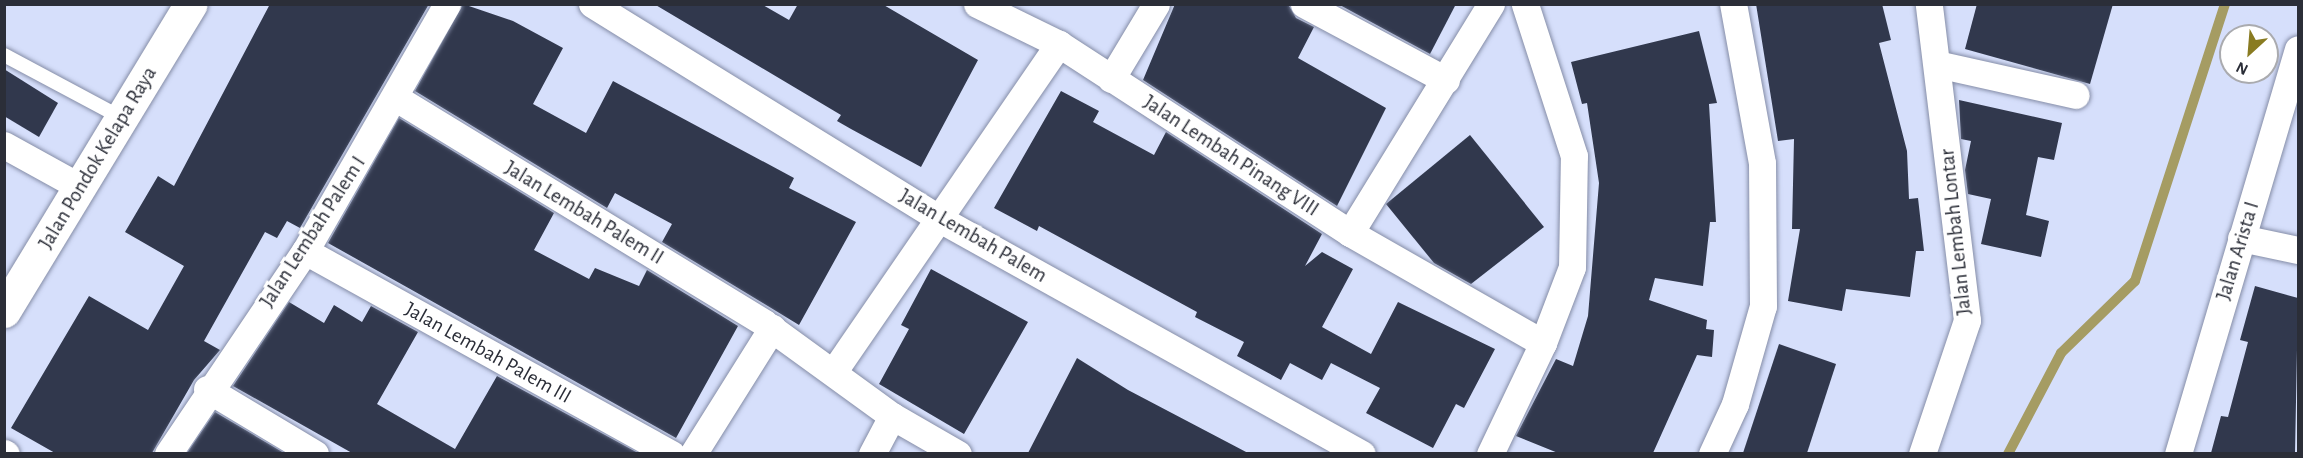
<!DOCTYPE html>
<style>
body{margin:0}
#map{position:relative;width:2303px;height:458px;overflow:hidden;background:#d6dffb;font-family:"Alegreya Sans",sans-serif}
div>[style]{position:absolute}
.stream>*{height:10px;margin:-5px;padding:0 5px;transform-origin:5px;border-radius:5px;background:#a59c63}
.building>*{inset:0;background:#31384d}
.roads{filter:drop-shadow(0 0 2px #858da7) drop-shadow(0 0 2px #858da7)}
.service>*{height:14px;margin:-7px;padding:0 7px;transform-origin:7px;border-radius:7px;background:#fff}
.minor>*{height:27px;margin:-13.5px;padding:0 13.5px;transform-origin:13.5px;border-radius:13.5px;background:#fff}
.tertiary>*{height:33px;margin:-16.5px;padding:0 16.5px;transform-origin:16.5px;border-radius:16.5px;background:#fff}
span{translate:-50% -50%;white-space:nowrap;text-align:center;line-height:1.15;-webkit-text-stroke:6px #fff;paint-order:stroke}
.street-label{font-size:21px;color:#2b2e38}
.frame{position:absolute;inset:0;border:6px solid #2b2e38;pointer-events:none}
.north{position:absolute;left:2219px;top:24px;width:60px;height:60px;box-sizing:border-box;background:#fff;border:2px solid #aaabaf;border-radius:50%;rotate:206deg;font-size:16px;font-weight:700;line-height:24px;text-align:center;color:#2b2e38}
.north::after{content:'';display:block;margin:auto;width:21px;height:27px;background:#897b21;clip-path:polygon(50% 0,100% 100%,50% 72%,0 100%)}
</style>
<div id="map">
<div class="stream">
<i style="left:2008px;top:454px;width:114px;rotate:-62.3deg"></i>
<i style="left:2061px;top:353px;width:103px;rotate:-44.2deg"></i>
<i style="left:2135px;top:281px;width:291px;rotate:-72deg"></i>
</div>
<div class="building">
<i style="clip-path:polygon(270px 4px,429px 4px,300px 228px,287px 221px,277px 238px,265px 232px,204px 341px,220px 350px,194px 380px,152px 453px,55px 453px,11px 428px,89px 296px,148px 330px,184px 266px,125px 232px,158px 176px,174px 186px)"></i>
<i style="clip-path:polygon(463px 4px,513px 21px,563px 48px,533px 104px,586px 133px,613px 81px,794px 178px,789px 188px,856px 222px,799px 325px,662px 242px,672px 224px,615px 193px,607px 208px,415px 91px)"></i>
<i style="clip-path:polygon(654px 4px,761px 4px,789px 20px,798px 4px,882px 4px,978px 60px,921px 167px,851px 129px,837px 121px,841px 115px)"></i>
<i style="clip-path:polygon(1175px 4px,1288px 4px,1296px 18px,1314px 27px,1298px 58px,1386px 108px,1337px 206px,1143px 80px)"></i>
<i style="clip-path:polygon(1338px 4px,1456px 4px,1430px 54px)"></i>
<i style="clip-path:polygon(1756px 4px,1882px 4px,1891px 40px,1879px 43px,1907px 151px,1909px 199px,1918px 198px,1924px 251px,1916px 251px,1910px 297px,1846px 289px,1842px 311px,1788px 301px,1800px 229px,1792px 229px,1794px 139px,1778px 141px)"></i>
<i style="clip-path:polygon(1977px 4px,2113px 4px,2090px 84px,1965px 49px)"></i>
<i style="clip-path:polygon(1699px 31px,1717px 103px,1709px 104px,1716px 222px,1710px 222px,1703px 286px,1655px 278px,1649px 300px,1707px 320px,1706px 329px,1714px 330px,1712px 357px,1697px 355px,1653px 453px,1558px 453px,1516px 436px,1556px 359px,1573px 366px,1588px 316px,1599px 183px,1587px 103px,1582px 104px,1571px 62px)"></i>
<i style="clip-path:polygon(4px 69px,58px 103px,39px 137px,4px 116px)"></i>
<i style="clip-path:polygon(1061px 91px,1099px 111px,1093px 122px,1154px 155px,1166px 132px,1322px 234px,1305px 266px,1322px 252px,1353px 269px,1322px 327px,1371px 354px,1398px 302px,1495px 349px,1464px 408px,1456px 404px,1433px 448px,1366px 413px,1380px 388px,1331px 363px,1322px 380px,1290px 363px,1281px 380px,1237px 356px,1244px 342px,1195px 317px,1197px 312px,1039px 226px,1037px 231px,994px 208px)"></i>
<i style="clip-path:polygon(1959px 100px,2062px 123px,2054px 160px,2038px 157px,2026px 215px,2049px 221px,2041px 257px,1981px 244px,1991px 199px,1968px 194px,1965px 170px,1971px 141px,1961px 139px)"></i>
<i style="clip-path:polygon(399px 118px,554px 213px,534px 250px,589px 279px,595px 268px,639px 286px,647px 270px,738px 326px,676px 438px,328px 243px)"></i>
<i style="clip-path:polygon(1470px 135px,1544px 227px,1471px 284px,1434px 263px,1386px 204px)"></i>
<i style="clip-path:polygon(931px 269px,1028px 322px,964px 434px,879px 384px,909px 329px,901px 325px)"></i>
<i style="clip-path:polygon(2255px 286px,2298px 298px,2295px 453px,2211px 453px,2221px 416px,2228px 417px,2248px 342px,2240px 340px)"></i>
<i style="clip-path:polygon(289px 302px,324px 323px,334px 305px,362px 322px,371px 306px,418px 332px,377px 404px,455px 449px,497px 376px,638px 453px,352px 453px,233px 386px)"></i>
<i style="clip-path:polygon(1779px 344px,1836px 364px,1807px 453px,1743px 453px)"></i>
<i style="clip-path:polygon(1077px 358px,1128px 390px,1248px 453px,1028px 453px)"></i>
<i style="clip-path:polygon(215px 412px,284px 453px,187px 453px)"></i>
</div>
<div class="roads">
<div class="service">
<i style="left:4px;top:55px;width:134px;rotate:28.1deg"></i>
</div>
<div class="minor">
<i style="left:592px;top:4px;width:407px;rotate:31.7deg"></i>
<i style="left:938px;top:218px;width:485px;rotate:29.1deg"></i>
<i style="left:977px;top:4px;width:91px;rotate:26deg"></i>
<i style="left:1059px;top:44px;width:347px;rotate:33deg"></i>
<i style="left:1350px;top:233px;width:222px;rotate:29.7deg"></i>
<i style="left:1304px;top:4px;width:161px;rotate:28.2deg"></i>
<i style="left:1937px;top:64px;width:142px;rotate:12.6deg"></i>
<i style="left:1111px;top:79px;width:87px;rotate:-59deg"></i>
<i style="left:396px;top:98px;width:431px;rotate:31.4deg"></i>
<i style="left:764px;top:323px;width:158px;rotate:36deg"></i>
<i style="left:892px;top:416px;width:76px;rotate:29.9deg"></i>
<i style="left:4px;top:145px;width:87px;rotate:28.9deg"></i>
<i style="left:1350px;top:233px;width:269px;rotate:-58.4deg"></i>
<i style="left:2241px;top:238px;width:58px;rotate:11.9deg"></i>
<i style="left:305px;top:251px;width:419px;rotate:29deg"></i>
<i style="left:834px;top:371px;width:397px;rotate:-55.5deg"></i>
<i style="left:207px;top:389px;width:126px;rotate:31deg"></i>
<i style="left:4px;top:453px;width:2px;rotate:27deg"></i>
<i style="left:168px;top:454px;width:245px;rotate:-56deg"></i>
<i style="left:305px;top:251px;width:285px;rotate:-60.1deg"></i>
<i style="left:693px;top:454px;width:149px;rotate:-57.9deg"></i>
<i style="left:872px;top:454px;width:43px;rotate:-62.2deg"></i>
<i style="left:1490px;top:454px;width:123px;rotate:-64.5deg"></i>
<i style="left:1543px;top:343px;width:81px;rotate:-69.1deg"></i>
<i style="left:1572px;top:267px;width:111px;rotate:-89deg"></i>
<i style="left:1574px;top:156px;width:160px;rotate:-107.9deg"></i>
<i style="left:1712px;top:454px;width:55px;rotate:-65.3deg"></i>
<i style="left:1735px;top:404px;width:102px;rotate:-74.1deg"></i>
<i style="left:1763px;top:306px;width:143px;rotate:-90.4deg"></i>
<i style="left:1762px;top:163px;width:162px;rotate:-100.3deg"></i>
<i style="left:1922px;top:454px;width:141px;rotate:-71.4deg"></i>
<i style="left:1967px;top:320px;width:318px;rotate:-96.9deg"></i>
<i style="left:2178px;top:454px;width:422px;rotate:-73.5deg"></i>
</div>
<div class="tertiary">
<i style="left:4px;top:311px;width:359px;rotate:-58.7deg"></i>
</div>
</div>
<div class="street-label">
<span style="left:1231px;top:156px;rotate:33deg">Jalan Lembah Pinang VIII</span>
<span style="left:98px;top:158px;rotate:-59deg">Jalan Pondok Kelapa Raya</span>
<span style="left:584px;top:213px;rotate:31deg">Jalan Lembah Palem II</span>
<span style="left:313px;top:232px;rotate:-57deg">Jalan Lembah Palem I</span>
<span style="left:1956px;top:232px;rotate:-96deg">Jalan Lembah Lontar</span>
<span style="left:973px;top:236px;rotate:30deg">Jalan Lembah Palem</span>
<span style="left:2238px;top:251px;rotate:-73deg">Jalan Arista I</span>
<span style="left:488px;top:353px;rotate:29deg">Jalan Lembah Palem III</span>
</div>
<div class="frame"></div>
<div class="north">N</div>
</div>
